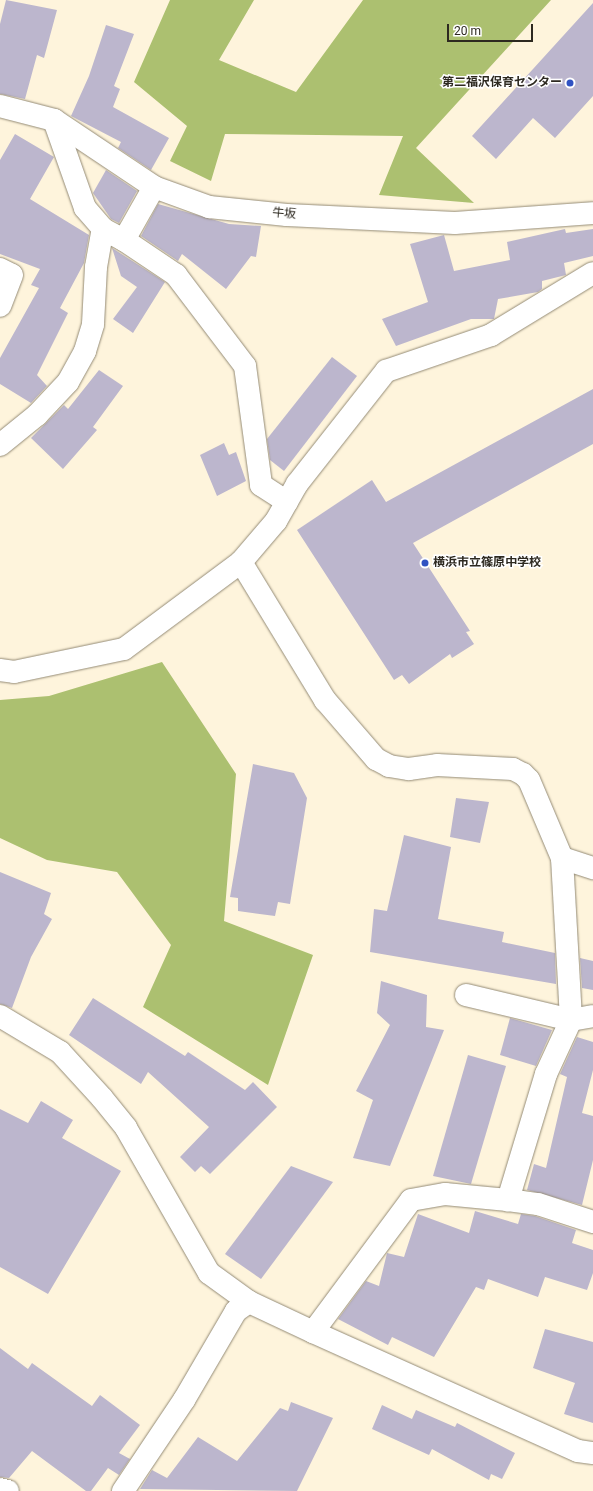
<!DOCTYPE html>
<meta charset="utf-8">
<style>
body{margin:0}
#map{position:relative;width:593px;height:1491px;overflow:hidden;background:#fef4dc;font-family:Roboto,"Noto Sans JP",sans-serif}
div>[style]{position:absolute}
.forest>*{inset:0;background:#acc070}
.building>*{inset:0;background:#bcb6cd}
.roads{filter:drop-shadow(0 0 1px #948b76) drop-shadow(0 0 1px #948b76)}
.minor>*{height:22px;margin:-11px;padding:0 11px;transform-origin:11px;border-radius:11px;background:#fff}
.dots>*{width:11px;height:11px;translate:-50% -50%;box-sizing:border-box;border:2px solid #fff;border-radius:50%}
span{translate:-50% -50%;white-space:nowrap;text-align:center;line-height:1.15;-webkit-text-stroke:3px #fff;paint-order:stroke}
.poi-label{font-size:12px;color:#2d2920;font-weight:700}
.right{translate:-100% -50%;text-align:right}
.left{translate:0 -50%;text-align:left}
.street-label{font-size:12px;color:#2d2920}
.scale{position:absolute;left:447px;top:24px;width:86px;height:18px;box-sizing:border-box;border:2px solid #2d2920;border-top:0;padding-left:5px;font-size:12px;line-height:14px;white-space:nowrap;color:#2d2920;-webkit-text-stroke:3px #fff;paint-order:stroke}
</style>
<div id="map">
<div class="forest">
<i style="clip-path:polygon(170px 0,254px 0,219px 60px,296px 92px,363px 0,551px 0,416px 148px,474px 203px,379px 195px,403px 136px,225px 134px,211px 181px,170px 161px,187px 126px,134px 82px)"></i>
<i style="clip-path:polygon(162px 662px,236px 774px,224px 921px,313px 955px,268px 1085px,143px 1007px,171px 945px,117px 872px,47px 860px,0 838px,0 700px,49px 696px)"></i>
</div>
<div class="building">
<i style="clip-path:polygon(6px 0,57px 10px,44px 58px,37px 55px,25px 99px,0 94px,0 24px)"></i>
<i style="clip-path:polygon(593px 3px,593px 96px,555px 138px,533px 118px,496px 159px,472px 136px)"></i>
<i style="clip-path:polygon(106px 25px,134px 34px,114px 86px,120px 89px,113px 107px,169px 138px,151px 170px,118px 148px,121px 142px,71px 116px,89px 76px)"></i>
<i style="clip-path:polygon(15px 134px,54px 157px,30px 199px,89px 235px,84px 263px,60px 308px,68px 313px,37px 375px,47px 386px,31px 403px,0 384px,0 358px,39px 288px,31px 285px,40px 269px,0 254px,0 160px)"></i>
<i style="clip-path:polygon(106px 170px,137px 191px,119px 223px,111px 219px,93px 193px)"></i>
<i style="clip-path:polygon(158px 204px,229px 224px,261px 226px,256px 257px,251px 256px,226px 289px,182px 254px,178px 261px,141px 236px)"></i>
<i style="clip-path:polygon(565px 229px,566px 233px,593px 229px,593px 256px,564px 263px,566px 275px,542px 281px,542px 289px,538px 292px,498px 299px,494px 319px,471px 319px,396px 346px,382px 319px,428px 302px,410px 244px,444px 235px,454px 271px,510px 260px,507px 242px)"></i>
<i style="clip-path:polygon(112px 248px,165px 282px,133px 333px,113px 319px,137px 287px,121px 276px)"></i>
<i style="clip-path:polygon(332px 357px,357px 376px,284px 471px,270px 460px,267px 439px)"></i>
<i style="clip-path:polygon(99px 370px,123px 386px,93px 427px,97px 430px,63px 469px,31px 438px,64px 405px,68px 409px)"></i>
<i style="clip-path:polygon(593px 389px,593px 444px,413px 543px,470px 631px,466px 632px,474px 644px,452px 658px,450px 654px,409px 684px,402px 675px,394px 680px,297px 530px,372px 480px,386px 502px)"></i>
<i style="clip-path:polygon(224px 443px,229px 455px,236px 452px,246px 481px,217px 496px,200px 455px)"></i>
<i style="clip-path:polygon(253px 764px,294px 773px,307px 798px,290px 904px,278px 902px,275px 916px,238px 911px,238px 898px,230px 897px)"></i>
<i style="clip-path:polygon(456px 798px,489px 802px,480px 843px,450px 837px)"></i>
<i style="clip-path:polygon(404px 835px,451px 847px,438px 919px,504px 932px,502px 942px,555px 953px,556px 984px,370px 952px,374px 909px,387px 911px)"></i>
<i style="clip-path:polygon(0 872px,51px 893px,44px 914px,52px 919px,31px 957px,12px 1008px,0 1004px)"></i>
<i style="clip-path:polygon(580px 958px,593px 961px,593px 990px,582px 988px)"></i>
<i style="clip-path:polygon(381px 981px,427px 995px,426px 1027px,444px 1030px,390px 1166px,353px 1158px,373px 1100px,356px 1091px,390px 1025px,377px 1013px)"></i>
<i style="clip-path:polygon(93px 998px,185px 1056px,188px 1052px,245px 1090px,253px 1082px,277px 1107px,210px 1174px,201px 1166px,195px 1172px,180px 1157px,209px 1127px,148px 1072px,141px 1084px,69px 1035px)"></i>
<i style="clip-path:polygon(510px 1018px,552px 1030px,536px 1066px,500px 1055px)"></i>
<i style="clip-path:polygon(577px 1037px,593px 1042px,593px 1070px,582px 1113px,593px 1116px,593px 1160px,582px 1205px,527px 1190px,534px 1164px,546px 1168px,567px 1077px,560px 1074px)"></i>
<i style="clip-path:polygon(468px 1055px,506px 1066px,471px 1184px,433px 1176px)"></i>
<i style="clip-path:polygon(41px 1101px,73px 1120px,62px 1138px,121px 1171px,48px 1294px,0 1267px,0 1109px,28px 1123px)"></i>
<i style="clip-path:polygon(291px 1166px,333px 1182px,261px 1279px,225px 1254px)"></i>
<i style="clip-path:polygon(475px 1211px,518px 1224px,521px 1214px,535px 1216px,576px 1230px,572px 1243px,593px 1250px,593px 1273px,587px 1290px,545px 1277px,538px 1297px,488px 1279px,484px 1290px,476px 1287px,434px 1357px,392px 1337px,388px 1345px,338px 1319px,366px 1281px,379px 1286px,387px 1253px,404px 1257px,418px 1214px,469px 1233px)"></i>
<i style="clip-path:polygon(545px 1329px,593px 1342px,593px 1423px,564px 1414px,575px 1383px,533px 1368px)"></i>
<i style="clip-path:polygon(0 1348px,28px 1369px,32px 1363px,92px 1406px,100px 1395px,140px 1425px,119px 1453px,130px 1459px,119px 1475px,108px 1468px,91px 1491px,86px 1491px,32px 1451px,9px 1478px,0 1477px)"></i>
<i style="clip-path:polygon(291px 1402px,333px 1418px,297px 1491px,140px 1489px,152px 1470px,167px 1478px,198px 1437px,237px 1461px,280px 1408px,288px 1411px)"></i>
<i style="clip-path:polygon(382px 1405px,412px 1419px,416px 1410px,455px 1427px,457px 1423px,515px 1453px,502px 1479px,491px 1474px,489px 1480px,432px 1449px,429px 1455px,372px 1429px)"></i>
</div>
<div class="roads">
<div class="minor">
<i style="left:0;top:106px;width:56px;rotate:14.5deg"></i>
<i style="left:54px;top:120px;width:120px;rotate:33.8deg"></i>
<i style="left:154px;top:187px;width:59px;rotate:20deg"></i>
<i style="left:209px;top:207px;width:78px;rotate:5.9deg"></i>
<i style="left:287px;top:215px;width:168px;rotate:2.7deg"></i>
<i style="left:455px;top:223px;width:138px;rotate:-4.1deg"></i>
<i style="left:54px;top:120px;width:93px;rotate:70.6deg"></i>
<i style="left:85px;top:208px;width:28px;rotate:49deg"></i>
<i style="left:124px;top:240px;width:63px;rotate:33.9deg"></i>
<i style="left:176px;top:275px;width:114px;rotate:52.8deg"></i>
<i style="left:245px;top:366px;width:120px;rotate:82.3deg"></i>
<i style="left:261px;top:485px;width:31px;rotate:33deg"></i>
<i style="left:0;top:269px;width:13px;rotate:27deg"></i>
<i style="left:12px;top:275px;width:33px;rotate:111deg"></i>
<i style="left:0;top:445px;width:48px;rotate:-39deg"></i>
<i style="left:37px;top:415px;width:45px;rotate:-46.8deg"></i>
<i style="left:68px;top:382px;width:35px;rotate:-61deg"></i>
<i style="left:85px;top:351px;width:28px;rotate:-73deg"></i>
<i style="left:93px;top:324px;width:57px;rotate:-87deg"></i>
<i style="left:96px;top:267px;width:39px;rotate:-80deg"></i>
<i style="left:103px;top:229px;width:24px;rotate:28deg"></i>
<i style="left:124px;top:240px;width:61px;rotate:-60.5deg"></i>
<i style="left:241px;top:562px;width:162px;rotate:58.7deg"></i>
<i style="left:325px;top:700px;width:78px;rotate:49.2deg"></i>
<i style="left:376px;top:759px;width:15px;rotate:28deg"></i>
<i style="left:389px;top:766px;width:20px;rotate:9deg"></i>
<i style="left:409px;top:769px;width:28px;rotate:-8deg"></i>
<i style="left:437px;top:765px;width:76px;rotate:3deg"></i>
<i style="left:513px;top:769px;width:11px;rotate:27deg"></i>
<i style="left:523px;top:774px;width:8px;rotate:45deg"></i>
<i style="left:529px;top:780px;width:85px;rotate:67.1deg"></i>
<i style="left:562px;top:858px;width:162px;rotate:86.8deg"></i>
<i style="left:571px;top:1020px;width:60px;rotate:114.8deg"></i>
<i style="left:546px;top:1074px;width:132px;rotate:106.8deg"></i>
<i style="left:0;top:670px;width:14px;rotate:8deg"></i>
<i style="left:14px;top:672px;width:112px;rotate:-11.8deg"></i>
<i style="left:124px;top:649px;width:146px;rotate:-36.6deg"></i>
<i style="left:241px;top:562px;width:54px;rotate:-49.5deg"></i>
<i style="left:276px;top:521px;width:43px;rotate:-60.4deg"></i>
<i style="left:297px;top:484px;width:144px;rotate:-51.8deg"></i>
<i style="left:386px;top:371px;width:111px;rotate:-18.9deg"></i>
<i style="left:491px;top:335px;width:119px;rotate:-31.3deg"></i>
<i style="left:562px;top:858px;width:33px;rotate:18deg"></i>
<i style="left:466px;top:995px;width:108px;rotate:13.4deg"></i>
<i style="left:571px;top:1020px;width:22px;rotate:-10deg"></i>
<i style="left:0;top:1016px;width:70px;rotate:31deg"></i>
<i style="left:60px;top:1052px;width:62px;rotate:47.6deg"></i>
<i style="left:102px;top:1098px;width:38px;rotate:51deg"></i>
<i style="left:126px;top:1128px;width:167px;rotate:60.2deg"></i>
<i style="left:209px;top:1273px;width:49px;rotate:35.9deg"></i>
<i style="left:249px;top:1302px;width:71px;rotate:25.1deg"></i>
<i style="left:313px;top:1332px;width:290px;rotate:24.2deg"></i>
<i style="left:578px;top:1451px;width:15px;rotate:8deg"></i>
<i style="left:313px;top:1332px;width:164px;rotate:-53.4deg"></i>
<i style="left:411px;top:1200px;width:35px;rotate:-10deg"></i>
<i style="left:445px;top:1194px;width:63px;rotate:5.4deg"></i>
<i style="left:508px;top:1200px;width:30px;rotate:8deg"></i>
<i style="left:538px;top:1204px;width:58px;rotate:18.1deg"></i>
<i style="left:0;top:1489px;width:8px;rotate:14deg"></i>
<i style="left:123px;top:1491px;width:110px;rotate:-56.2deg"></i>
<i style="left:184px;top:1400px;width:103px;rotate:-59.7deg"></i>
<i style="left:236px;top:1311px;width:16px;rotate:-35deg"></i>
</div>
</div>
<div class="dots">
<i style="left:570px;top:83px;background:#3052c2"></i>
<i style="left:425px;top:563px;background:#3052c2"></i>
</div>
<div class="poi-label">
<span class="right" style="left:562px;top:83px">第二福沢保育センター</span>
<span class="left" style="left:433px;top:563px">横浜市立篠原中学校</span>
</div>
<div class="street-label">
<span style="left:284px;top:214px;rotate:5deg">牛坂</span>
</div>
<div class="scale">20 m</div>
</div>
